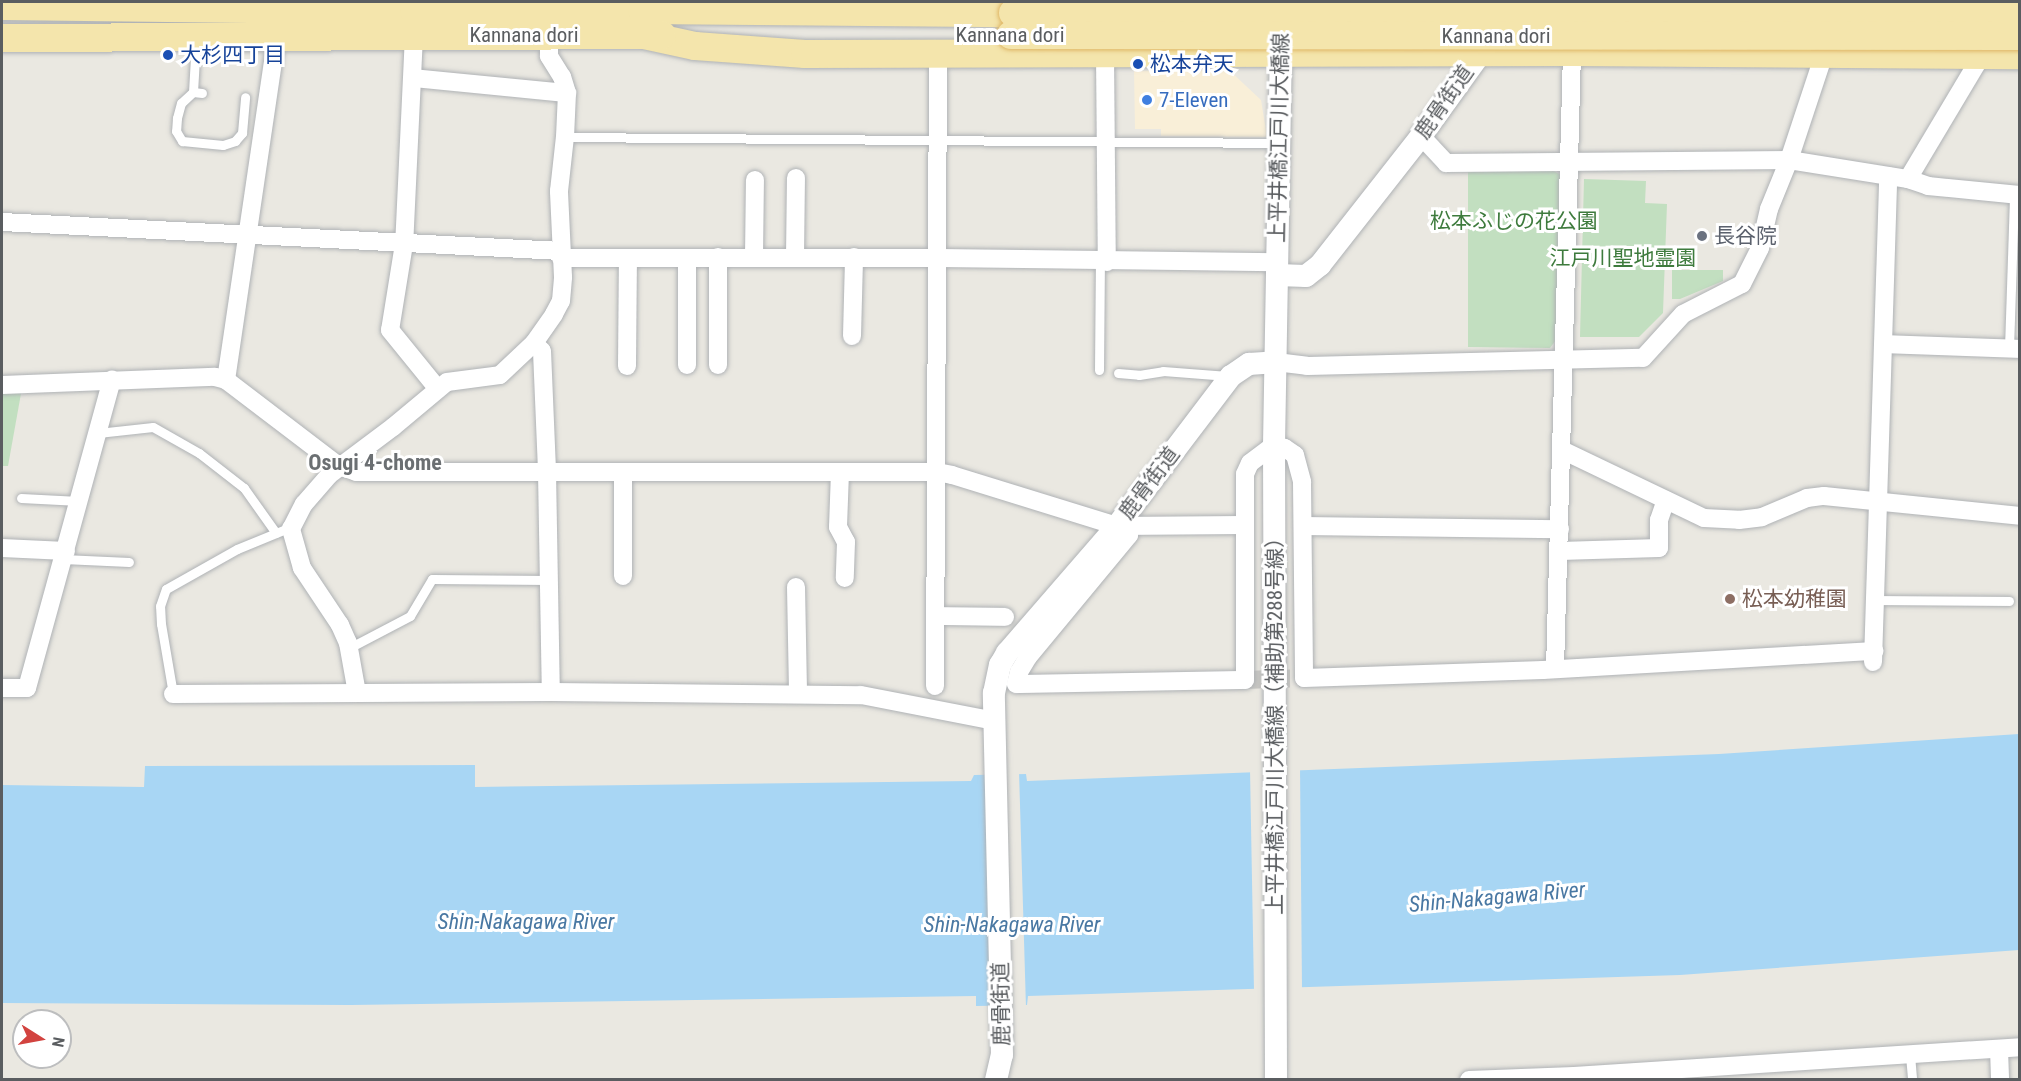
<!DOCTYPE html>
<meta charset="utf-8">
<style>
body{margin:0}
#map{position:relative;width:2021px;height:1081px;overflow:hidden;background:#eae8e1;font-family:"Roboto Condensed","Noto Sans JP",sans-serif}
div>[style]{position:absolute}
.commercial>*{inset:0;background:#f9efd8}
.green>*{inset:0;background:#c2dfc0}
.water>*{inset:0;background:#a8d6f4}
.pier>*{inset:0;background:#eae8e1}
.minor-tunnel>*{height:18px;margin-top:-9px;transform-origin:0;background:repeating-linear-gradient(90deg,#c6c5c1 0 18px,transparent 0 27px)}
.roads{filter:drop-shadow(0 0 2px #afb2b5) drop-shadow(0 0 2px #afb2b5)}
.service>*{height:9px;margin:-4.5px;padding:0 4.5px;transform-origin:4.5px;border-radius:4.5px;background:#fff}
.minor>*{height:18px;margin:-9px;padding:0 9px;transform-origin:9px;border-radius:9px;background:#fff}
.tertiary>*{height:22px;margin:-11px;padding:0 11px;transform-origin:11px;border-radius:11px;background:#fff}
.primary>*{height:28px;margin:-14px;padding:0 14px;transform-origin:14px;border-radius:14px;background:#f4e5ac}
.bridges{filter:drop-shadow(0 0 2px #dfb766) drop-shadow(0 0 2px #dfb766)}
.primary-bridge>*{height:28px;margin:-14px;padding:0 14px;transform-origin:14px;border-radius:14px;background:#f4e5ac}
.dots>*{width:16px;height:16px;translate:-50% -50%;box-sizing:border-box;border:3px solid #fff;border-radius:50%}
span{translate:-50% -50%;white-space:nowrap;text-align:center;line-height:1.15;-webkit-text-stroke:6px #fff;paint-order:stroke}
.street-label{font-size:21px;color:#5a5d60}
.transit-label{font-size:21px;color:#164399}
.left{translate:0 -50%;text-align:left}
.shop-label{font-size:21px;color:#366cbe}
.park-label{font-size:21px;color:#3e7b3d}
.worship-label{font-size:21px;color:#5b616d}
.education-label{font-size:21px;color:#785e54}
.neighbourhood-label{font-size:22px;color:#6b6f72;font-weight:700}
.water-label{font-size:22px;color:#4978a3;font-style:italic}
.frame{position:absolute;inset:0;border:3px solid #5a5d60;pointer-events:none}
.north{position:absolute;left:12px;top:1009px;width:60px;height:60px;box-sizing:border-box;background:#fff;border:2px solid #bdbebf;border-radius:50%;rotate:101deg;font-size:16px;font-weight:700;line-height:24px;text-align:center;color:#5a5d60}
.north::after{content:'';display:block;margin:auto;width:21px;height:27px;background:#d2433f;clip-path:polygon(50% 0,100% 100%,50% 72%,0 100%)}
</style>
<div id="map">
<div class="commercial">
<i style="clip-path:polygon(1229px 70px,1261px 100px,1267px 137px,1161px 136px,1161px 129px,1135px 129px,1134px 71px)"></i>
</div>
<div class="green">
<i style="clip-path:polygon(1552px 170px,1561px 175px,1556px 340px,1550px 348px,1468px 347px,1468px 172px)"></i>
<i style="clip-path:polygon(1584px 179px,1646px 181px,1645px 203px,1667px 204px,1663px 313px,1639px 337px,1580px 337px)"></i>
<i style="clip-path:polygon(1672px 270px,1723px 270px,1723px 281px,1680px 299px,1672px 299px)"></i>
<i style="clip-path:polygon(22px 388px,8px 466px,2px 466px,2px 389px)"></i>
</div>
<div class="water">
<i style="clip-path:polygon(2019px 734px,2019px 950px,1680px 975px,1028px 996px,1027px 1005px,976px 1006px,976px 996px,350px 1005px,2px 1003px,2px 785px,144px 787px,145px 766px,475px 765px,475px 787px,971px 781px,974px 775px,1026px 774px,1027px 781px,1719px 754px)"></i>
</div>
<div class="pier">
<i style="clip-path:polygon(1300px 767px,1302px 990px,1254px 991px,1250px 769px)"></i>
<i style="clip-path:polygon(1019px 771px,1026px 1008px,993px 1009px,987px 772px)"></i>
</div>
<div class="minor-tunnel">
<i style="left:1245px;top:680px;width:59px;rotate:-1.9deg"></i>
</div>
<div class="roads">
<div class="service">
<i style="left:196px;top:40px;width:52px;rotate:93.3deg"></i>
<i style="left:193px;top:92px;width:9px;rotate:6deg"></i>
<i style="left:193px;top:92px;width:16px;rotate:137deg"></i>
<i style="left:181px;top:103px;width:16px;rotate:105deg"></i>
<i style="left:177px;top:118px;width:13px;rotate:94deg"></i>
<i style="left:176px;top:131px;width:12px;rotate:59deg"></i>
<i style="left:182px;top:141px;width:41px;rotate:5.6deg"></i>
<i style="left:223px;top:145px;width:13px;rotate:-18deg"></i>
<i style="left:235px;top:141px;width:11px;rotate:-49deg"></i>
<i style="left:242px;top:133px;width:36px;rotate:-85deg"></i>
<i style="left:565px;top:137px;width:714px;rotate:0.48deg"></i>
<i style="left:2009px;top:348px;width:154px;rotate:-88.1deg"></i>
<i style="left:1099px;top:370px;width:109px;rotate:-89.5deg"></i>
<i style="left:1118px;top:373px;width:21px;rotate:5deg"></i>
<i style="left:1139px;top:375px;width:24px;rotate:-9deg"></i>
<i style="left:1163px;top:371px;width:65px;rotate:4.4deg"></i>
<i style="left:98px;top:433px;width:55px;rotate:-6.2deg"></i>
<i style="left:153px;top:427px;width:53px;rotate:29.5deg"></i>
<i style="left:199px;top:453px;width:57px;rotate:37.9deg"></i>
<i style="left:244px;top:488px;width:55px;rotate:54.6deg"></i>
<i style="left:21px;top:498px;width:58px;rotate:3deg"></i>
<i style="left:63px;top:559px;width:66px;rotate:2.6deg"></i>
<i style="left:1875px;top:600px;width:134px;rotate:0.4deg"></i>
<i style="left:349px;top:648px;width:69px;rotate:-27.7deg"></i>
<i style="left:410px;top:616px;width:43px;rotate:-59.3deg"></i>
<i style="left:432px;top:579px;width:117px;rotate:0.5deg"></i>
<i style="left:173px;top:694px;width:71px;rotate:-99.7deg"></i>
<i style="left:161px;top:624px;width:18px;rotate:-93deg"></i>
<i style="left:160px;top:606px;width:18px;rotate:-71deg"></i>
<i style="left:166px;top:589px;width:81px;rotate:-29.4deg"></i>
<i style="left:237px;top:549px;width:61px;rotate:-22.3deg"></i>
<i style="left:1910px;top:1055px;width:25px;rotate:85deg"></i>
</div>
<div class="minor">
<i style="left:414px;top:35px;width:209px;rotate:92.7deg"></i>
<i style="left:404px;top:244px;width:87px;rotate:99.2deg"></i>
<i style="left:390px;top:330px;width:76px;rotate:50.9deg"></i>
<i style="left:1105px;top:53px;width:209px;rotate:89.5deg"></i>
<i style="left:413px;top:78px;width:155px;rotate:5.6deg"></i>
<i style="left:1421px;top:136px;width:37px;rotate:47deg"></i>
<i style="left:1446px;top:163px;width:343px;rotate:-0.5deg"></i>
<i style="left:1789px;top:160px;width:121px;rotate:9.1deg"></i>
<i style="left:1908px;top:179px;width:21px;rotate:19deg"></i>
<i style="left:1928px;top:186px;width:92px;rotate:5.6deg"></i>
<i style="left:1908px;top:179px;width:144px;rotate:-59.2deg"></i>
<i style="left:2px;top:222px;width:560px;rotate:2.97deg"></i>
<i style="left:754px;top:257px;width:77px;rotate:-89.3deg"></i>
<i style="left:795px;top:257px;width:79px;rotate:-89.3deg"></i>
<i style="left:561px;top:258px;width:378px"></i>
<i style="left:939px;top:258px;width:338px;rotate:0.7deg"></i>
<i style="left:687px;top:258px;width:107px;rotate:90deg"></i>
<i style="left:852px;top:336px;width:79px;rotate:-88.5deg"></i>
<i style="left:534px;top:343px;width:11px;rotate:45deg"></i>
<i style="left:542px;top:351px;width:121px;rotate:87.6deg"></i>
<i style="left:547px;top:472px;width:390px"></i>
<i style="left:937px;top:472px;width:15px;rotate:11deg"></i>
<i style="left:952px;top:475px;width:173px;rotate:17.2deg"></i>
<i style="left:1117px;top:526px;width:127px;rotate:-0.5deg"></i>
<i style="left:1884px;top:344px;width:136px;rotate:2.1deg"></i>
<i style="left:1276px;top:362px;width:31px;rotate:7deg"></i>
<i style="left:1307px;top:366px;width:336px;rotate:-1.4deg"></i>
<i style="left:1643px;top:358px;width:59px;rotate:-47.7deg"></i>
<i style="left:1683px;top:314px;width:66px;rotate:-27deg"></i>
<i style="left:1742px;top:284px;width:40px;rotate:-63.4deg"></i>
<i style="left:1760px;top:248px;width:40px;rotate:-77deg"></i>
<i style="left:1769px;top:209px;width:53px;rotate:-67.8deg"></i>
<i style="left:1789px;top:160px;width:121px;rotate:-71.7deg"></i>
<i style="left:718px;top:365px;width:108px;rotate:-90deg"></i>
<i style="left:627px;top:366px;width:108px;rotate:-89.5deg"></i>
<i style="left:226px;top:380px;width:142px;rotate:37.3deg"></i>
<i style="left:339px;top:466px;width:18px;rotate:19deg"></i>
<i style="left:356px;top:472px;width:191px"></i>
<i style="left:547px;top:472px;width:220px;rotate:89deg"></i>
<i style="left:2px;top:385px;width:213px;rotate:-2.2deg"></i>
<i style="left:215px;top:377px;width:11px;rotate:15deg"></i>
<i style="left:226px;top:380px;width:357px;rotate:-81.6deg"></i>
<i style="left:1562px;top:450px;width:157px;rotate:25.6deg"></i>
<i style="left:1704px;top:518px;width:35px;rotate:3deg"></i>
<i style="left:1739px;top:520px;width:23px;rotate:-7deg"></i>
<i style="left:1762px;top:517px;width:49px;rotate:-22.9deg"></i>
<i style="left:1807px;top:498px;width:17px;rotate:-7deg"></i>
<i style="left:1824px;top:496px;width:197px;rotate:5.8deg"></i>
<i style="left:623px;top:472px;width:104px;rotate:90deg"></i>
<i style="left:840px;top:472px;width:55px;rotate:92.1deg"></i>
<i style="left:838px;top:527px;width:17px;rotate:62deg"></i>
<i style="left:846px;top:542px;width:36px;rotate:92deg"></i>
<i style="left:1130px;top:526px;width:9px;rotate:96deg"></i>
<i style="left:1129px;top:535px;width:158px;rotate:129.6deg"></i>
<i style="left:1028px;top:657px;width:17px;rotate:121deg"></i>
<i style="left:1019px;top:672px;width:12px;rotate:104deg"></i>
<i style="left:1016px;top:684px;width:229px;rotate:-1deg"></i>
<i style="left:1245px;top:680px;width:206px;rotate:-90deg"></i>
<i style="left:1245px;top:474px;width:12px;rotate:-66deg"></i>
<i style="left:1250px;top:463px;width:30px;rotate:-37deg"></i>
<i style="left:1274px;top:445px;width:11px;rotate:15deg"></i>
<i style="left:1285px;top:448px;width:12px;rotate:35deg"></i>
<i style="left:1295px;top:455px;width:28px;rotate:75deg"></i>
<i style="left:1302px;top:482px;width:196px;rotate:89.4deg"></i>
<i style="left:1304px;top:678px;width:239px;rotate:-1.9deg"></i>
<i style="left:1543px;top:670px;width:332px;rotate:-3.3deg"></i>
<i style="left:1303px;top:526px;width:257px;rotate:0.7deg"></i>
<i style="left:2px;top:548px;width:64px;rotate:2.7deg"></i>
<i style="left:1560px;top:551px;width:99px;rotate:-1.7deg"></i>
<i style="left:1659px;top:548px;width:28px;rotate:-90deg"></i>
<i style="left:1659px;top:520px;width:21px;rotate:-71deg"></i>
<i style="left:796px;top:587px;width:107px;rotate:88.9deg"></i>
<i style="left:936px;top:616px;width:69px;rotate:0.8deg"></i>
<i style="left:1873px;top:662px;width:486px;rotate:-88.2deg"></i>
<i style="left:1555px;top:669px;width:617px;rotate:-88.42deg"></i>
<i style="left:935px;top:686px;width:631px;rotate:-89.73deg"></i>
<i style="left:2px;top:688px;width:25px"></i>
<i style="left:27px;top:688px;width:320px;rotate:-74.6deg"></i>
<i style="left:357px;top:693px;width:51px;rotate:-100.2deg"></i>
<i style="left:348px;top:643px;width:20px;rotate:-114deg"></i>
<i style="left:340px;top:625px;width:69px;rotate:-123.7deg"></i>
<i style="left:302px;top:568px;width:41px;rotate:-105.8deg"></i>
<i style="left:291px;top:529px;width:28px;rotate:-63deg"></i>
<i style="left:304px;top:504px;width:38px;rotate:-49deg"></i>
<i style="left:329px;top:475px;width:80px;rotate:-36.9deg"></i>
<i style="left:393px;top:427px;width:70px;rotate:-39.8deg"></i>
<i style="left:447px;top:382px;width:53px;rotate:-7.5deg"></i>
<i style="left:500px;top:375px;width:47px;rotate:-43.3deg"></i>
<i style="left:534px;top:343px;width:35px;rotate:-55deg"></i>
<i style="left:554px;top:314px;width:15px;rotate:-62deg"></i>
<i style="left:561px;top:301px;width:24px;rotate:-85deg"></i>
<i style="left:563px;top:277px;width:86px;rotate:-92.7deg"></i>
<i style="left:559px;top:191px;width:54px;rotate:-83.7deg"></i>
<i style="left:565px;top:137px;width:44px;rotate:-87.4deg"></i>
<i style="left:567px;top:93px;width:17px;rotate:-107deg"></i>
<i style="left:562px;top:77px;width:25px;rotate:-122deg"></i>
<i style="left:549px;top:56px;width:20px;rotate:-90deg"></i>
<i style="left:173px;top:694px;width:378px;rotate:-0.3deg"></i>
<i style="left:551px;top:692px;width:310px;rotate:0.6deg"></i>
<i style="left:861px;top:695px;width:136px;rotate:11deg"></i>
<i style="left:1999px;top:1049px;width:31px;rotate:88deg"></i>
<i style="left:1469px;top:1080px;width:105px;rotate:-2.2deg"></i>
<i style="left:1574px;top:1076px;width:447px;rotate:-3.7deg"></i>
</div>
<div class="tertiary">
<i style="left:1277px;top:275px;width:29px;rotate:2deg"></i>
<i style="left:1306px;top:276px;width:18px;rotate:-38deg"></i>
<i style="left:1320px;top:265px;width:164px;rotate:-51.9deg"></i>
<i style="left:1421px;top:136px;width:115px;rotate:-54.2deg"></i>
<i style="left:996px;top:1080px;width:26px;rotate:-77deg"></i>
<i style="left:1002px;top:1055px;width:362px;rotate:-91.3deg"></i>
<i style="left:994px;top:693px;width:29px;rotate:-78deg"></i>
<i style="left:1000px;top:665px;width:14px;rotate:-60deg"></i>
<i style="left:1007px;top:653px;width:168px;rotate:-49.1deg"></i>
<i style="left:1117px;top:526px;width:188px;rotate:-52.8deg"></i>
<i style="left:1231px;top:376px;width:22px;rotate:-34deg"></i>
<i style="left:1249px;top:364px;width:27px;rotate:-4deg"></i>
<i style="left:1276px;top:1080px;width:635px;rotate:-90.18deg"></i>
<i style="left:1274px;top:445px;width:408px;rotate:-89deg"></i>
</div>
<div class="primary">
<i style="left:2px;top:6px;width:412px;rotate:0.7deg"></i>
<i style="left:414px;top:11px;width:228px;rotate:-0.3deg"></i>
<i style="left:642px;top:10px;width:371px;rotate:0.5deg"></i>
<i style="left:644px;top:35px;width:52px;rotate:12.2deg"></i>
<i style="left:695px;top:46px;width:110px;rotate:4.2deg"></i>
<i style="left:805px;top:54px;width:767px;rotate:-0.15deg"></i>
<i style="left:1572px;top:52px;width:448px;rotate:0.4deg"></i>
<i style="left:2px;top:38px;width:660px;rotate:-0.26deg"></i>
</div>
</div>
<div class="bridges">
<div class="primary-bridge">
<i style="left:1013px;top:13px;width:1007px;rotate:0.17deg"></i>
<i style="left:1011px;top:35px;width:1009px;rotate:0.06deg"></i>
</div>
</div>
<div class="dots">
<i style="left:168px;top:55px;background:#1a4fb4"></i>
<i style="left:1138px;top:64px;background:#1a4fb4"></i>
<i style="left:1147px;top:100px;background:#3f7fe0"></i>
<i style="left:1702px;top:236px;background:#6b7280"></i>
<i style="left:1730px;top:599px;background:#8d6e63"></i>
</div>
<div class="street-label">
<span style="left:524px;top:35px">Kannana dori</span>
<span style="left:1010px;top:35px">Kannana dori</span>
<span style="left:1496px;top:36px">Kannana dori</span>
<span style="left:1444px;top:102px;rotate:-55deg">鹿骨街道</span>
<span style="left:1279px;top:138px;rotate:-89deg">上平井橋江戸川大橋線</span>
<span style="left:1149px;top:483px;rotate:-53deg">鹿骨街道</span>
<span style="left:1275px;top:721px;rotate:-90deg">上平井橋江戸川大橋線（補助第288号線）</span>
<span style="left:1001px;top:1004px;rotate:-91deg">鹿骨街道</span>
</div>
<div class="transit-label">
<span class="left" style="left:180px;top:55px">大杉四丁目</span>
<span class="left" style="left:1150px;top:64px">松本弁天</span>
</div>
<div class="shop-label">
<span class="left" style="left:1159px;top:100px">7-Eleven</span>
</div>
<div class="park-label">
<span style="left:1514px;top:221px">松本ふじの花公園</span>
<span style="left:1623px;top:258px">江戸川聖地霊園</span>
</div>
<div class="worship-label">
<span class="left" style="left:1714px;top:236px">長谷院</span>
</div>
<div class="education-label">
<span class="left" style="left:1742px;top:599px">松本幼稚園</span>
</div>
<div class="neighbourhood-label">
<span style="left:375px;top:463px">Osugi 4-chome</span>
</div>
<div class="water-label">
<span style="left:1497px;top:897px;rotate:-5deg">Shin-Nakagawa River</span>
<span style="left:526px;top:922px">Shin-Nakagawa River</span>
<span style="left:1012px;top:925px">Shin-Nakagawa River</span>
</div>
<div class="frame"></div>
<div class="north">N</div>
</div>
